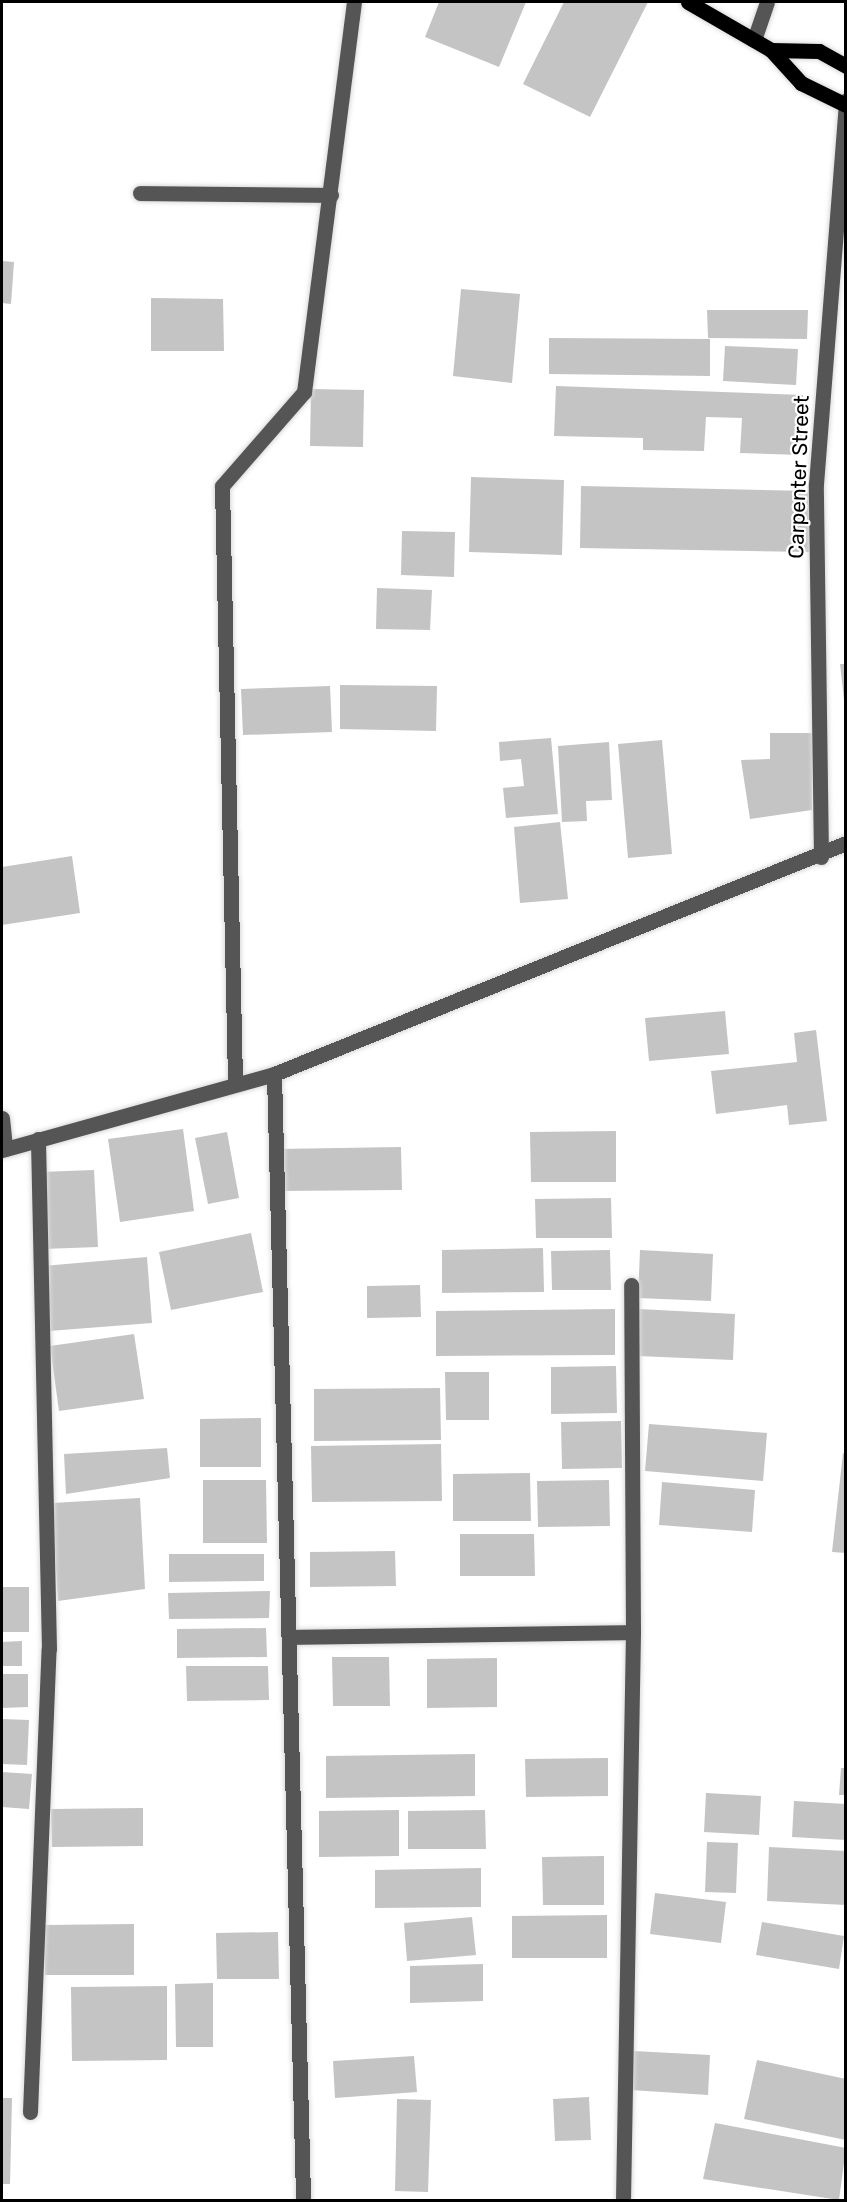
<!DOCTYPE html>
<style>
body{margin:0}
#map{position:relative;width:847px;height:2202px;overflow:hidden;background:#fff;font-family:Rubik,sans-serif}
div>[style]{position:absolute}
.building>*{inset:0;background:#c4c4c4}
.roads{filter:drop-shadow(0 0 2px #dbdbdb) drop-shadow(0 0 2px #dbdbdb)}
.minor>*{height:15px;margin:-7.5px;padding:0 7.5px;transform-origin:7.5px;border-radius:7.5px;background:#555}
.major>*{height:15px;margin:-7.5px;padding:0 7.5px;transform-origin:7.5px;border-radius:7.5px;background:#000}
span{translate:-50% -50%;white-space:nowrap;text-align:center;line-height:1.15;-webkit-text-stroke:4.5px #fff;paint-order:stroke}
.street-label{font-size:21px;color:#000}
.frame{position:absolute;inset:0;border:3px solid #000;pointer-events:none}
</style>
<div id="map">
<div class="building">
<i style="clip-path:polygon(439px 2px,526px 2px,499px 67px,425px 37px)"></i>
<i style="clip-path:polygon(564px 2px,648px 2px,590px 117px,523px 84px)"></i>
<i style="clip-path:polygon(2px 261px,14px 262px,11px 304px,2px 303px)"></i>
<i style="clip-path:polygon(461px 289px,520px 294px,512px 383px,453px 376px)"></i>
<i style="clip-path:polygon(151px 298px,223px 299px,224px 351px,151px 351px)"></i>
<i style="clip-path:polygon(707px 310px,808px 310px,807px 339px,708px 338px)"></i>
<i style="clip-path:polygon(549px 338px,710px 339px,710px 376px,549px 374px)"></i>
<i style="clip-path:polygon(725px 346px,798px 349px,796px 385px,723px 381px)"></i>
<i style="clip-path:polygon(556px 386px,803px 395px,801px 455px,740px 453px,742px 418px,706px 417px,704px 451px,643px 450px,643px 438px,554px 436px)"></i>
<i style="clip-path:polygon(311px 389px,364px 390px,363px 447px,310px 446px)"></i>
<i style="clip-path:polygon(471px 477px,564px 480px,562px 555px,469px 552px)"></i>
<i style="clip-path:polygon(581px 486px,811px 491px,809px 552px,580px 548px)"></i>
<i style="clip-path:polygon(402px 531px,455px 532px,454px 577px,401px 575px)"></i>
<i style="clip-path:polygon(377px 588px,432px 590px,430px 630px,376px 629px)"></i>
<i style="clip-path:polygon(840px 664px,846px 664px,846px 700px,844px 700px)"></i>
<i style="clip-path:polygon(340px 685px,437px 686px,436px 731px,340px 729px)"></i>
<i style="clip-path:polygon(330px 686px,332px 732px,243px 735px,241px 689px)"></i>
<i style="clip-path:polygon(770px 733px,812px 733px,812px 810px,750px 819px,741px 760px,770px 759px)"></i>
<i style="clip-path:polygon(551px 738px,558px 814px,506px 818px,503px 788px,524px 786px,521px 759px,500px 761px,499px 742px)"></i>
<i style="clip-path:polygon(662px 740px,672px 854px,628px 858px,618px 744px)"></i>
<i style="clip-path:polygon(609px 742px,612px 800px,586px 801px,587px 821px,562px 822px,558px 746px)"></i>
<i style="clip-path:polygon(560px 822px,568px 899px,520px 903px,514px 827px)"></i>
<i style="clip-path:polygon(72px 856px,80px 913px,2px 925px,2px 867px)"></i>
<i style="clip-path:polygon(725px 1011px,729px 1054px,649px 1061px,645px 1018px)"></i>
<i style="clip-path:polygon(816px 1030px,827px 1121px,789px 1125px,787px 1105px,716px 1114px,711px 1071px,797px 1062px,794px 1033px)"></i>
<i style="clip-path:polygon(183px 1129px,194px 1211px,120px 1222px,108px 1139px)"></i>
<i style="clip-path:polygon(616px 1131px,616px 1182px,531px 1182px,530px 1132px)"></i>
<i style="clip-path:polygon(227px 1132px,239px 1198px,208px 1204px,195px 1138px)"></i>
<i style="clip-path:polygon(401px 1147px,402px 1190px,278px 1191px,278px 1149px)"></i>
<i style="clip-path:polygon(94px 1170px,98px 1247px,43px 1249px,40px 1172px)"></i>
<i style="clip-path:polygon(611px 1198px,612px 1238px,536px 1238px,535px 1199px)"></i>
<i style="clip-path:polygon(251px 1233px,263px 1292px,171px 1310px,159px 1252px)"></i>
<i style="clip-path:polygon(543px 1248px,544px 1292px,442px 1293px,442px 1250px)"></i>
<i style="clip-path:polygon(610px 1250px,611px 1290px,552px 1290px,551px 1251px)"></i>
<i style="clip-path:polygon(640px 1250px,713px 1254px,711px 1301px,638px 1298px)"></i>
<i style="clip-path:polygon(147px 1257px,152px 1323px,49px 1331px,43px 1266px)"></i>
<i style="clip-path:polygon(420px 1285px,421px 1317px,367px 1318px,367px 1286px)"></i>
<i style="clip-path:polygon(615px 1309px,615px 1355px,436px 1356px,436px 1311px)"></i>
<i style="clip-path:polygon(639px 1309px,735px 1314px,733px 1360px,637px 1356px)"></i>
<i style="clip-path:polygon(134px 1334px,144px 1399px,59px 1411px,50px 1346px)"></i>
<i style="clip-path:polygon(616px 1366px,617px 1413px,551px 1414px,551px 1367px)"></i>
<i style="clip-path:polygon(445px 1372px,489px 1372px,489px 1420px,446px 1420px)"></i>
<i style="clip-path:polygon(440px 1388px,441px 1440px,314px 1441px,314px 1389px)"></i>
<i style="clip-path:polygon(261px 1418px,261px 1467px,200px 1467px,200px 1419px)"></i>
<i style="clip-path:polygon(621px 1421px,622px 1468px,562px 1469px,561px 1422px)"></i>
<i style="clip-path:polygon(649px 1424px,767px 1433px,763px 1481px,645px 1471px)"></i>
<i style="clip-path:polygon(441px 1444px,442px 1501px,312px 1502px,311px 1446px)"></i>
<i style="clip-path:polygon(167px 1448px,170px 1478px,66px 1494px,64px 1454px)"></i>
<i style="clip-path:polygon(843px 1453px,846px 1454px,846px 1553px,832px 1552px)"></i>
<i style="clip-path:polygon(530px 1473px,531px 1521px,453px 1521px,453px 1474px)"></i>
<i style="clip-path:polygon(203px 1480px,266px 1480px,267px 1543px,203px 1543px)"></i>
<i style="clip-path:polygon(609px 1480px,610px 1526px,538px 1527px,537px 1481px)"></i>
<i style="clip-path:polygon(662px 1482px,755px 1490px,752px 1532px,659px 1525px)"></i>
<i style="clip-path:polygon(140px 1498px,145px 1589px,58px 1601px,52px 1503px)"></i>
<i style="clip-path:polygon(460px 1534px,534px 1534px,535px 1576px,460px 1576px)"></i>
<i style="clip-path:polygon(395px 1551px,396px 1586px,310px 1587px,310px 1552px)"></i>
<i style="clip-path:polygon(169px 1554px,264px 1554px,264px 1581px,169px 1582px)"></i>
<i style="clip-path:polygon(2px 1587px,29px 1587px,29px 1632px,2px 1632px)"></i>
<i style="clip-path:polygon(270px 1591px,269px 1618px,169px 1619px,168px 1593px)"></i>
<i style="clip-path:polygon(266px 1628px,267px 1657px,177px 1658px,177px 1629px)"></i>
<i style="clip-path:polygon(22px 1641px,22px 1666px,2px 1666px,2px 1642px)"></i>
<i style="clip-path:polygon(332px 1657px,389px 1657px,390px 1706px,333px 1706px)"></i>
<i style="clip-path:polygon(497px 1658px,497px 1707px,427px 1708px,427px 1659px)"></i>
<i style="clip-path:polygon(186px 1666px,268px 1666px,269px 1700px,187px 1701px)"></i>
<i style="clip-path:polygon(2px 1674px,28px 1674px,28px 1707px,2px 1708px)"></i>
<i style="clip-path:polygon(2px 1719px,29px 1720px,27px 1765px,2px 1764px)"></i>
<i style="clip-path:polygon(475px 1754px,475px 1796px,326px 1798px,326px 1756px)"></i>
<i style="clip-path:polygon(608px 1758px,608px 1796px,526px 1797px,525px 1759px)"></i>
<i style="clip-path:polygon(841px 1768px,846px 1768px,846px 1795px,839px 1795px)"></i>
<i style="clip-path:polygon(2px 1772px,32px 1774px,29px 1809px,2px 1807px)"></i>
<i style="clip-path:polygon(706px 1793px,761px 1796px,759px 1835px,704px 1832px)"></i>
<i style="clip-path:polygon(794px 1801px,846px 1804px,846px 1840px,792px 1837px)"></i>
<i style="clip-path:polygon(143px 1808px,143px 1846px,52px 1847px,51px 1809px)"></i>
<i style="clip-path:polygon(399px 1810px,399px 1856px,319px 1857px,319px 1811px)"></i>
<i style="clip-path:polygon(485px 1810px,486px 1849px,408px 1849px,408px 1811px)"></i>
<i style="clip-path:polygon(707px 1842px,738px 1843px,736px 1893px,705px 1892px)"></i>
<i style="clip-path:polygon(769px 1847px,846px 1851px,846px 1905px,767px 1901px)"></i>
<i style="clip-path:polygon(604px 1856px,604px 1905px,543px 1905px,542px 1857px)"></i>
<i style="clip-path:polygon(481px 1868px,481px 1907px,375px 1908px,375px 1870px)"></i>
<i style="clip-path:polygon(655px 1893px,726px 1902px,721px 1943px,650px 1934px)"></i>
<i style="clip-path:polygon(607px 1915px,607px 1958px,512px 1958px,512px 1916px)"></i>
<i style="clip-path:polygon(472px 1917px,476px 1955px,407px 1961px,404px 1923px)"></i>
<i style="clip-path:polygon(762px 1922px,844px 1936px,839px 1969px,756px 1955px)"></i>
<i style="clip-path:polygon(134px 1924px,134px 1975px,45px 1975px,44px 1925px)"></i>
<i style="clip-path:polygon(278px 1932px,279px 1979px,217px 1979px,216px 1933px)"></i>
<i style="clip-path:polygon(483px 1964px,483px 2001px,410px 2003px,410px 1966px)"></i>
<i style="clip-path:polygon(213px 1983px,213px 2047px,176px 2047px,175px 1984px)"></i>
<i style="clip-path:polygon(167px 1986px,167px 2060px,72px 2061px,71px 1987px)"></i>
<i style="clip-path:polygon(633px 2051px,710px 2055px,708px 2095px,631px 2090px)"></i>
<i style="clip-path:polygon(414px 2056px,417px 2092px,335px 2098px,333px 2061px)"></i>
<i style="clip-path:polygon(757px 2060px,846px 2079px,846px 2140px,744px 2119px)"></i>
<i style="clip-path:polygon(589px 2097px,591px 2140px,555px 2141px,553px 2099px)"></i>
<i style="clip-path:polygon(2px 2098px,12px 2098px,10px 2184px,2px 2184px)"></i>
<i style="clip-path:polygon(397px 2099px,431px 2100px,428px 2192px,395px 2191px)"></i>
<i style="clip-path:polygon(715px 2123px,846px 2148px,839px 2200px,703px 2179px)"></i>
</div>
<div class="roads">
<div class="minor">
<i style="left:754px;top:40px;width:40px;rotate:-71.1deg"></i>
<i style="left:140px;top:193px;width:191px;rotate:0.6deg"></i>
<i style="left:821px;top:857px;width:373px;rotate:-90.8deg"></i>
<i style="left:816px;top:484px;width:385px;rotate:-85.5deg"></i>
<i style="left:274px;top:1074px;width:1126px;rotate:88.52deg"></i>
<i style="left:235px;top:1081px;width:595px;rotate:-91.25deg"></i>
<i style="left:222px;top:486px;width:125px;rotate:-48.9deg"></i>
<i style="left:304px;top:392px;width:393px;rotate:-82.7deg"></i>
<i style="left:2px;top:1118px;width:31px;rotate:84deg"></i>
<i style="left:2px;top:1150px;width:282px;rotate:-15.6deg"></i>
<i style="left:274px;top:1074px;width:617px;rotate:-21.99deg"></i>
<i style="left:291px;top:1637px;width:342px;rotate:-0.8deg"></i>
<i style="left:30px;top:2112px;width:463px;rotate:-87.7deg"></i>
<i style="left:49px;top:1649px;width:510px;rotate:-91.24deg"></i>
<i style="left:623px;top:2200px;width:568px;rotate:-88.99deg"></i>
<i style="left:633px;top:1632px;width:347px;rotate:-90.3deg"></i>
</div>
<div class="major">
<i style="left:688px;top:2px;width:96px;rotate:30deg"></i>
<i style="left:771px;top:50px;width:45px;rotate:47.7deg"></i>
<i style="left:801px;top:83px;width:50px;rotate:26.1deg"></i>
<i style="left:771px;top:50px;width:48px;rotate:1.2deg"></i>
<i style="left:819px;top:51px;width:31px;rotate:29deg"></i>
</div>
</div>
<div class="street-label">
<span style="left:799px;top:477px;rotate:-88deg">Carpenter Street</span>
</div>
<div class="frame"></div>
</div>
